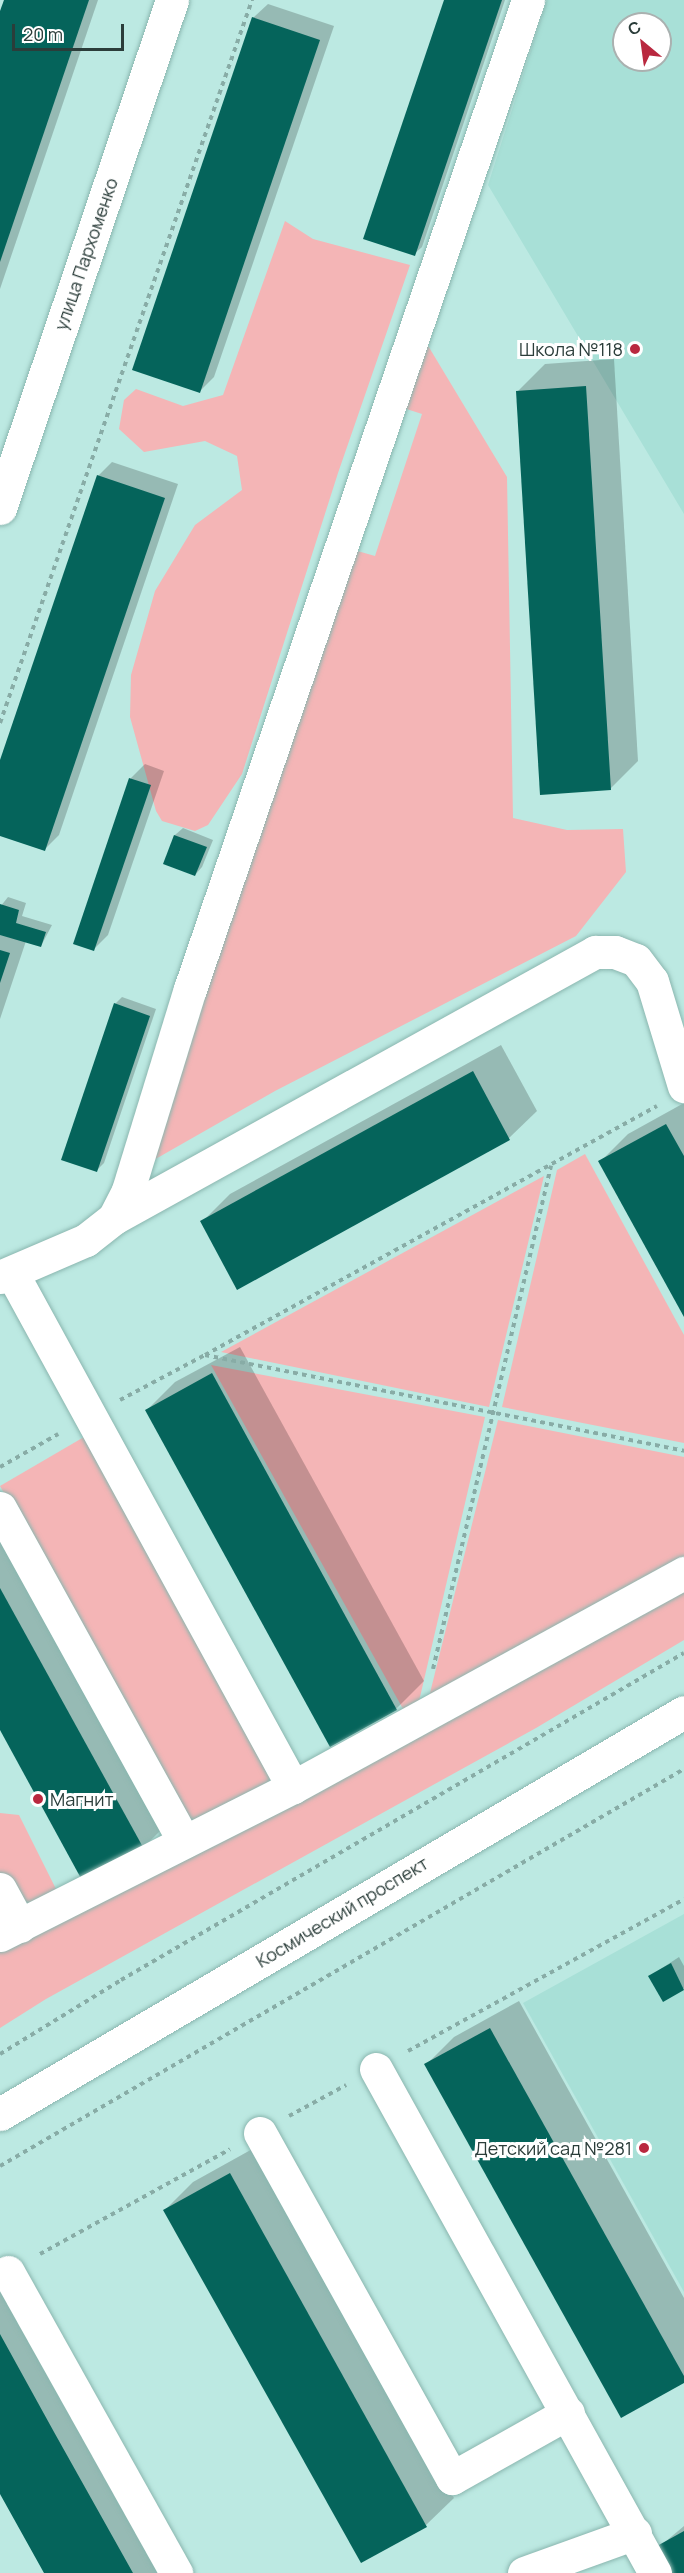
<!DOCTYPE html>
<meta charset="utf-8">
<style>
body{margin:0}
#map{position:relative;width:684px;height:2573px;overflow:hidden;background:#bce9e2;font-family:Manrope,sans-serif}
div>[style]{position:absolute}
.built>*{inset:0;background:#a8e0d7}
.green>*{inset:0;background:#f4b5b6}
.shadow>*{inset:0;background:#0003}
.building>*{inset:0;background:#05645b}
.path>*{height:4px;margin-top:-2px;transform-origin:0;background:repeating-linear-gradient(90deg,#88aca6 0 4.5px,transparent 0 9px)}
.roads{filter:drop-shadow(0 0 2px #8ab6af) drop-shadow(0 0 2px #8ab6af)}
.minor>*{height:33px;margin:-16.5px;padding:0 16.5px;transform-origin:16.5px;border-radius:16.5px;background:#fff}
.major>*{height:33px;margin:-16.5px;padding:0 16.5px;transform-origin:16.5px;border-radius:16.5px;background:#fff}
.dots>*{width:16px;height:16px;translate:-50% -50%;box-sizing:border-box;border:3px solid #fff;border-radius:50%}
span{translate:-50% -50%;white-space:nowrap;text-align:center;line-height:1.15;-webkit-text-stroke:6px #fff;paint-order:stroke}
.street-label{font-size:18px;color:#2b3d3a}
.poi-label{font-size:18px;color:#2b3d3a}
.right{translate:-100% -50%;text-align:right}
.left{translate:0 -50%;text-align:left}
.north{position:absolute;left:612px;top:12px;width:60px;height:60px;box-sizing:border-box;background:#fff;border:2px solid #aab1b0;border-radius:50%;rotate:331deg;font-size:16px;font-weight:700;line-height:24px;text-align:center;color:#2b3d3a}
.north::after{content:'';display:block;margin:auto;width:21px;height:27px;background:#b9283f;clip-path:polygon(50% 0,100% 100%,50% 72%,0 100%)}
.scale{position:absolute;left:12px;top:24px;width:112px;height:27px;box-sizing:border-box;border:3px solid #2b3d3a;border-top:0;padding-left:8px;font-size:18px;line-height:21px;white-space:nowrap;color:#2b3d3a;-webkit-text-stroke:4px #fff;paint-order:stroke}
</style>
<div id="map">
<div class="built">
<i style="clip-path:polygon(evenodd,547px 0,684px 0,684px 514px,488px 185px,547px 0,624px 24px,660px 24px,660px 60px,624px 60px,624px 24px)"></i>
<i style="clip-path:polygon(684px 1914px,684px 2292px,523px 2003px)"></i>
</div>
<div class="green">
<i style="clip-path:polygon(285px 221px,313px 239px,410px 265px,338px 473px,242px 774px,208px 825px,195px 831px,162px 821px,156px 811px,130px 717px,131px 675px,155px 591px,195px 525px,242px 490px,237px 456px,205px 441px,144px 452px,119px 429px,124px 400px,136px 389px,183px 406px,223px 395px)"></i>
<i style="clip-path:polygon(427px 344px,507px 477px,513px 818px,567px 830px,623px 829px,626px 872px,576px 936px,275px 1091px,145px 1165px,347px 548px,375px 556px,422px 414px,394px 405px)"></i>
<i style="clip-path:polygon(585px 1154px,684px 1335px,684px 1443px,502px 1407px,557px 1170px)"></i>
<i style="clip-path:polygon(544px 1176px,489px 1407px,221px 1352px)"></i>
<i style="clip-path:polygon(211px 1365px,485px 1417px,417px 1710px,407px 1716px)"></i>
<i style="clip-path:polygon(498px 1420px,684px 1457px,684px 1569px,426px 1709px)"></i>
<i style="clip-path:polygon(84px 1437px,274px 1781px,188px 1828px,0 1486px)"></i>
<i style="clip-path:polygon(684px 1591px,684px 1640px,536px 1728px,46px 1999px,0 2028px,0 1813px,19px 1815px,61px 1899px)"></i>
</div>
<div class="shadow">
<i style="clip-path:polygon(5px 0,98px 0,0 289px,0 16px)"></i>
<i style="clip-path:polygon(446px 0,505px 0,422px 247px,414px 254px)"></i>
<i style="clip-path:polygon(268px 4px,334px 26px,214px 377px,200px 391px,253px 18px)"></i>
<i style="clip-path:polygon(614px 359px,638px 761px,610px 789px,517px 392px,545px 364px)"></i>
<i style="clip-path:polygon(112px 462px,178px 484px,59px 835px,44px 850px,0 835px,0 765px,98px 476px)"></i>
<i style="clip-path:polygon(145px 764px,164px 771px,108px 935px,94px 949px,75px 943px,131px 778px)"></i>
<i style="clip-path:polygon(183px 828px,213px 840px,202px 867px,195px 875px,165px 863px,175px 835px)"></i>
<i style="clip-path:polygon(8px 897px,26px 903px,22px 916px,52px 925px,41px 946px,26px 941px,0 1019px,0 907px)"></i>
<i style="clip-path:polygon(122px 997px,156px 1009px,104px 1163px,97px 1170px,115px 1004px)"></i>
<i style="clip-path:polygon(501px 1045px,537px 1111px,509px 1138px,238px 1288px,202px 1222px,230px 1194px)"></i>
<i style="clip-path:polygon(684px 1103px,684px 1314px,600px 1162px,628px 1134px)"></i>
<i style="clip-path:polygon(240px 1347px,424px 1681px,396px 1709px,147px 1410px,175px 1382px)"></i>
<i style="clip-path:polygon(0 1510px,171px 1820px,143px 1848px,0 1727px)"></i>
<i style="clip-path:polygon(679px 1957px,684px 1966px,684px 1988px,664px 2000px,650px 1976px)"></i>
<i style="clip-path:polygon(519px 2001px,684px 2298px,684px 2382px,426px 2065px,454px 2037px)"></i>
<i style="clip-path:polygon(258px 2146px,454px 2498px,426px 2525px,165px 2210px,193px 2182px)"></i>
<i style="clip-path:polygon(0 2289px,176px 2573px,46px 2573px,0 2491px)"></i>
<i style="clip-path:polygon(684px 2526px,684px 2573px,674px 2573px,659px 2547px)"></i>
</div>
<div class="building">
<i style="clip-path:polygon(4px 0,89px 0,0 262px,0 11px)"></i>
<i style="clip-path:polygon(444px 0,502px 0,415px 256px,363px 239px)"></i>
<i style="clip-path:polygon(252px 17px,320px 40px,200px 393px,132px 370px)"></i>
<i style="clip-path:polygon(586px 386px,611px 790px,540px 795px,516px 391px)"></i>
<i style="clip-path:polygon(97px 475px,165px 498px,45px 851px,0 836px,0 760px)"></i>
<i style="clip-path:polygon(129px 778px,151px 785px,94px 951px,73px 944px)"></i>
<i style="clip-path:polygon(174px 835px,207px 847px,195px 876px,163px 864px)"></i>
<i style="clip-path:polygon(0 904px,19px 910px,16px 923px,46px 932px,41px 947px,0 935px)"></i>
<i style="clip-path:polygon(0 950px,10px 953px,0 983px)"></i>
<i style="clip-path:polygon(114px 1003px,150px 1016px,97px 1172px,61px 1160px)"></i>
<i style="clip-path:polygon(473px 1071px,510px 1140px,237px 1290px,200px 1221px)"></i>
<i style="clip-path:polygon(666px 1124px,684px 1156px,684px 1317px,598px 1161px)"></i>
<i style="clip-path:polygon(212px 1373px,397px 1710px,330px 1747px,145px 1410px)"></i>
<i style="clip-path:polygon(0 1588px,144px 1849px,83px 1882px,0 1730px)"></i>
<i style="clip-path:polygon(671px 1963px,684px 1990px,663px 2002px,648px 1976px)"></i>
<i style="clip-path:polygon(490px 2028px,684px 2376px,684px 2383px,621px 2418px,424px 2064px)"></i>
<i style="clip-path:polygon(230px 2173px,427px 2527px,361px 2563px,163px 2210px)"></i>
<i style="clip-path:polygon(0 2334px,54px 2432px,133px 2573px,44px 2573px,0 2494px)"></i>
<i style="clip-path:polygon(684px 2531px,684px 2573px,672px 2573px,657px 2546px)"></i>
</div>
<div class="path">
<i style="left:0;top:723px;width:766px;rotate:-70.78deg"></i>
<i style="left:205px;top:1355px;width:516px;rotate:-28.85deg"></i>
<i style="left:120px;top:1400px;width:96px;rotate:-27.9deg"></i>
<i style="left:205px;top:1355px;width:489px;rotate:11.3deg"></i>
<i style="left:0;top:1467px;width:67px;rotate:-29.6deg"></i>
<i style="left:433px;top:1669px;width:517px;rotate:-76.8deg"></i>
<i style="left:408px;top:2051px;width:315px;rotate:-28.8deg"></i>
<i style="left:0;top:2054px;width:142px;rotate:-31.4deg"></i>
<i style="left:121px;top:1980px;width:651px;rotate:-30.15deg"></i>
<i style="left:289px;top:2116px;width:65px;rotate:-28.5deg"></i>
<i style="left:0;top:2166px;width:791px;rotate:-30.13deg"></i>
<i style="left:40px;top:2254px;width:217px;rotate:-28.9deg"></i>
</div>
<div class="roads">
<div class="minor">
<i style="left:0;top:508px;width:536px;rotate:-71.29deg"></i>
<i style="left:114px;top:1218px;width:550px;rotate:-28.94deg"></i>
<i style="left:595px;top:952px;width:20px"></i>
<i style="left:615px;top:952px;width:22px;rotate:21deg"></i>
<i style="left:636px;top:960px;width:26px;rotate:53deg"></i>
<i style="left:652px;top:981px;width:110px;rotate:73.1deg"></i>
<i style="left:12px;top:1273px;width:586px;rotate:61.33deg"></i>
<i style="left:0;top:1277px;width:94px;rotate:-23.3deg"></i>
<i style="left:86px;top:1240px;width:36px;rotate:-38deg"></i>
<i style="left:114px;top:1218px;width:31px;rotate:-63deg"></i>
<i style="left:128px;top:1190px;width:210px;rotate:-72.9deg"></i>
<i style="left:190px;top:989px;width:1045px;rotate:-71.13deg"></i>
<i style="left:0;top:1508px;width:381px;rotate:61.1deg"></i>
<i style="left:0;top:1889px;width:42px;rotate:61.6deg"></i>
<i style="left:0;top:1935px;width:328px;rotate:-26.8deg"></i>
<i style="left:293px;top:1787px;width:446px;rotate:-28.7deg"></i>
<i style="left:376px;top:2069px;width:576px;rotate:61.03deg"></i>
<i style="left:260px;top:2133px;width:395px;rotate:60.9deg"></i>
<i style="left:452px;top:2478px;width:133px;rotate:-29.3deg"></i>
<i style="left:8px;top:2272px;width:345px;rotate:60.8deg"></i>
<i style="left:524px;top:2573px;width:118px;rotate:-19.8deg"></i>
</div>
<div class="major">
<i style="left:0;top:2114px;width:793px;rotate:-30.44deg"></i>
</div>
</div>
<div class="dots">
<i style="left:635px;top:349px;background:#b9283f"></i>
<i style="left:38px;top:1799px;background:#b9283f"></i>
<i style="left:644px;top:2148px;background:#b9283f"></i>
</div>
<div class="street-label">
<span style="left:86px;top:254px;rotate:-71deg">улица Пархоменко</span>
<span style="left:342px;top:1912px;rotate:-31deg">Космический проспект</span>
</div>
<div class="poi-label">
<span class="right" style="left:623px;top:349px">Школа №118</span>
<span class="left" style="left:50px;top:1799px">Магнит</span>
<span class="right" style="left:632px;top:2148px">Детский сад №281</span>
</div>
<div class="north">С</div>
<div class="scale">20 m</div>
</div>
